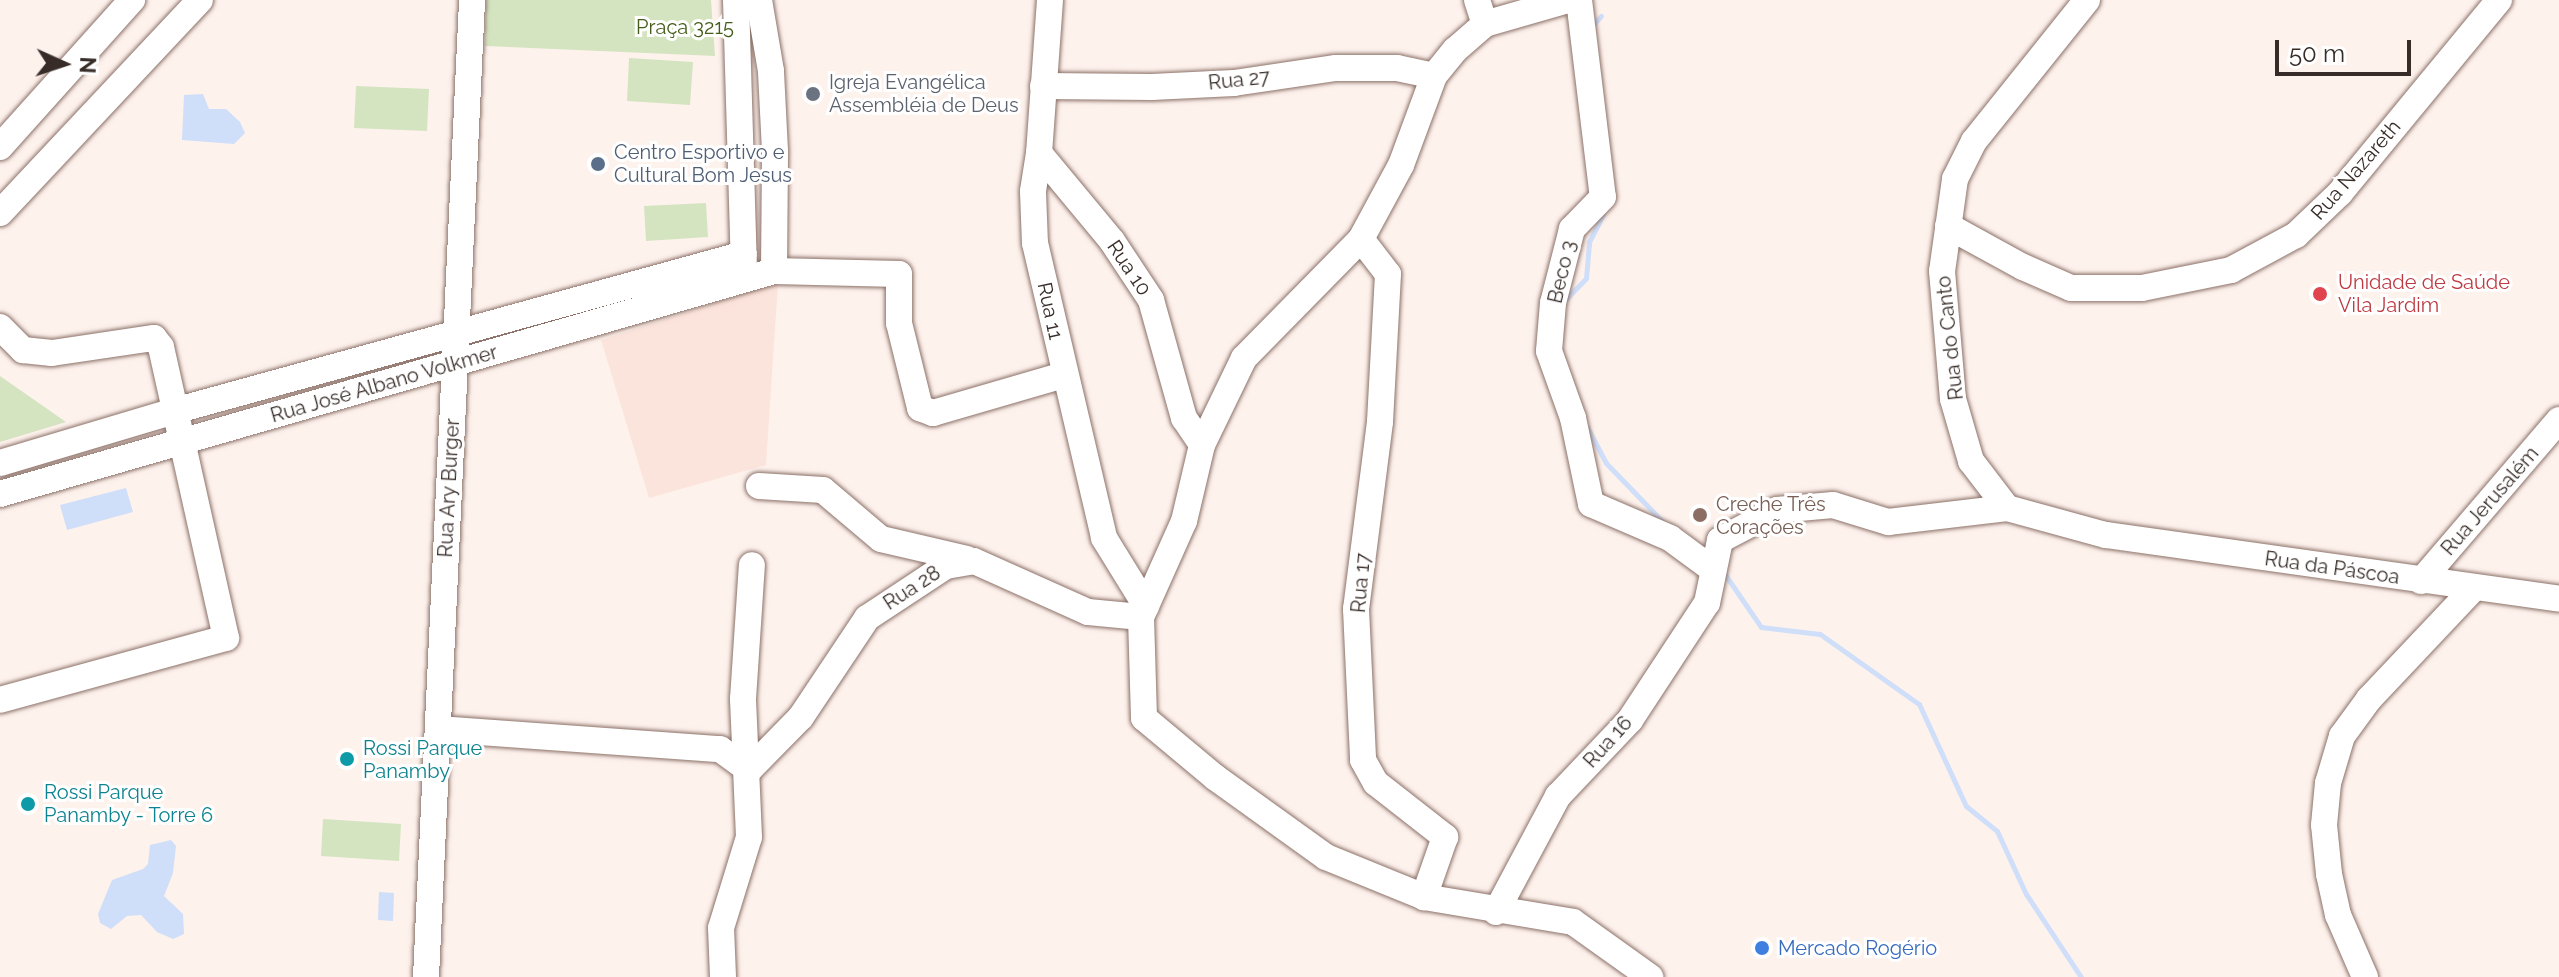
<!DOCTYPE html>
<meta charset="utf-8">
<style>
body{margin:0}
#map{position:relative;width:2559px;height:977px;overflow:hidden;background:#fef2ed;font-family:Raleway,sans-serif}
div>[style]{position:absolute}
.built>*{inset:0;background:#fbe4dc}
.green>*{inset:0;background:#d4e4c0}
.water>*{inset:0;background:#cfdef9}
.stream>*{height:5px;margin:-2.5px;padding:0 2.5px;transform-origin:2.5px;border-radius:2.5px;background:#cfdef9}
.roads{filter:drop-shadow(0 0 2px #8b7168) drop-shadow(0 0 2px #8b7168)}
.minor>*{height:26px;margin:-13px;padding:0 13px;transform-origin:13px;border-radius:13px;background:#fff}
.dots>*{width:22px;height:22px;translate:-50% -50%;box-sizing:border-box;border:4px solid #fff;border-radius:50%}
span{translate:-50% -50%;white-space:nowrap;text-align:center;line-height:1.15;-webkit-text-stroke:6px #fff;paint-order:stroke}
.park-label{font-size:20px;color:#455d1a}
.street-label{font-size:20px;color:#372c28}
.worship-label{font-size:20px;color:#5b616d}
.left{translate:0 -50%;text-align:left}
.service-label{font-size:20px;color:#4e5e75}
.health-label{font-size:20px;color:#be3a42}
.education-label{font-size:20px;color:#785e54}
.culture-label{font-size:20px;color:#0d838f}
.shop-label{font-size:20px;color:#366cbe}
.north{position:absolute;left:24px;top:24px;width:80px;height:80px;-webkit-text-stroke:6px #fff;paint-order:stroke;rotate:93deg;font-size:22px;font-weight:700;line-height:32px;text-align:center;color:#372c28}
.north::after{content:'';display:block;margin:auto;width:28px;height:36px;background:#372c28;clip-path:polygon(50% 0,100% 100%,50% 72%,0 100%)}
.scale{position:absolute;left:2275px;top:40px;width:136px;height:36px;box-sizing:border-box;border:4px solid #372c28;border-top:0;padding-left:10px;font-size:24px;line-height:28px;white-space:nowrap;color:#372c28;-webkit-text-stroke:6px #fff;paint-order:stroke}
</style>
<div id="map">
<div class="built">
<i style="clip-path:polygon(778px 283px,766px 465px,649px 498px,601px 340px)"></i>
</div>
<div class="green">
<i style="clip-path:polygon(486px 0,711px 0,715px 56px,485px 46px)"></i>
<i style="clip-path:polygon(629px 58px,693px 62px,690px 105px,627px 101px)"></i>
<i style="clip-path:polygon(356px 86px,429px 89px,427px 131px,354px 128px)"></i>
<i style="clip-path:polygon(706px 203px,708px 237px,646px 241px,644px 206px)"></i>
<i style="clip-path:polygon(0 376px,66px 422px,0 442px)"></i>
<i style="clip-path:polygon(323px 819px,401px 824px,399px 861px,321px 856px)"></i>
</div>
<div class="water">
<i style="clip-path:polygon(203px 94px,209px 109px,226px 109px,240px 122px,245px 133px,234px 144px,182px 140px,184px 95px)"></i>
<i style="clip-path:polygon(126px 488px,133px 512px,67px 530px,60px 505px)"></i>
<i style="clip-path:polygon(171px 840px,176px 846px,173px 873px,164px 896px,183px 914px,184px 934px,173px 939px,157px 932px,141px 915px,127px 916px,111px 929px,100px 923px,98px 914px,112px 880px,143px 869px,148px 864px,150px 845px)"></i>
<i style="clip-path:polygon(379px 892px,394px 893px,393px 921px,378px 920px)"></i>
</div>
<div class="stream">
<i style="left:1591px;top:27px;width:15px;rotate:-48deg"></i>
<i style="left:1565px;top:300px;width:30px;rotate:-46deg"></i>
<i style="left:1586px;top:278px;width:36px;rotate:-85deg"></i>
<i style="left:1589px;top:242px;width:31px;rotate:-63deg"></i>
<i style="left:1587px;top:427px;width:41px;rotate:62.2deg"></i>
<i style="left:1606px;top:463px;width:81px;rotate:46deg"></i>
<i style="left:1724px;top:573px;width:65px;rotate:55.6deg"></i>
<i style="left:1761px;top:627px;width:59px;rotate:6.8deg"></i>
<i style="left:1820px;top:634px;width:121px;rotate:35.3deg"></i>
<i style="left:1919px;top:704px;width:112px;rotate:65.3deg"></i>
<i style="left:1966px;top:806px;width:40px;rotate:39deg"></i>
<i style="left:1997px;top:831px;width:69px;rotate:65.3deg"></i>
<i style="left:2026px;top:894px;width:100px;rotate:56.5deg"></i>
</div>
<div class="roads">
<div class="minor">
<i style="left:736px;top:0;width:268px;rotate:88.3deg"></i>
<i style="left:1050px;top:0;width:153px;rotate:94.1deg"></i>
<i style="left:1039px;top:153px;width:39px;rotate:99deg"></i>
<i style="left:1033px;top:192px;width:51px;rotate:87.8deg"></i>
<i style="left:1035px;top:243px;width:303px;rotate:76.8deg"></i>
<i style="left:1104px;top:538px;width:80px;rotate:58.3deg"></i>
<i style="left:1477px;top:0;width:25px;rotate:72deg"></i>
<i style="left:1568px;top:0;width:86px;rotate:163.9deg"></i>
<i style="left:1485px;top:24px;width:40px;rotate:139deg"></i>
<i style="left:1455px;top:50px;width:33px;rotate:129deg"></i>
<i style="left:1434px;top:76px;width:95px;rotate:110.3deg"></i>
<i style="left:1401px;top:165px;width:84px;rotate:118.4deg"></i>
<i style="left:1361px;top:239px;width:167px;rotate:134.5deg"></i>
<i style="left:1244px;top:358px;width:97px;rotate:115.8deg"></i>
<i style="left:1202px;top:445px;width:78px;rotate:103.3deg"></i>
<i style="left:1184px;top:521px;width:105px;rotate:114.1deg"></i>
<i style="left:1141px;top:617px;width:101px;rotate:88.3deg"></i>
<i style="left:1144px;top:718px;width:94px;rotate:39.8deg"></i>
<i style="left:1216px;top:778px;width:135px;rotate:35.7deg"></i>
<i style="left:1326px;top:857px;width:106px;rotate:22.2deg"></i>
<i style="left:1424px;top:897px;width:151px;rotate:9.5deg"></i>
<i style="left:1573px;top:922px;width:95px;rotate:35.5deg"></i>
<i style="left:1579px;top:0;width:198px;rotate:83.1deg"></i>
<i style="left:1603px;top:197px;width:45px;rotate:134.1deg"></i>
<i style="left:1572px;top:229px;width:76px;rotate:104.4deg"></i>
<i style="left:1553px;top:303px;width:48px;rotate:94.8deg"></i>
<i style="left:1549px;top:351px;width:71px;rotate:70.3deg"></i>
<i style="left:1573px;top:418px;width:88px;rotate:78.2deg"></i>
<i style="left:1591px;top:504px;width:86px;rotate:23.3deg"></i>
<i style="left:1670px;top:538px;width:52px;rotate:36.4deg"></i>
<i style="left:2087px;top:0;width:181px;rotate:128.7deg"></i>
<i style="left:1974px;top:141px;width:42px;rotate:116.6deg"></i>
<i style="left:1955px;top:179px;width:93px;rotate:98deg"></i>
<i style="left:1942px;top:271px;width:128px;rotate:85.1deg"></i>
<i style="left:1953px;top:399px;width:65px;rotate:73.8deg"></i>
<i style="left:1971px;top:461px;width:59px;rotate:52.5deg"></i>
<i style="left:2007px;top:508px;width:103px;rotate:15.3deg"></i>
<i style="left:2106px;top:535px;width:457px;rotate:8deg"></i>
<i style="left:1043px;top:86px;width:109px;rotate:0.5deg"></i>
<i style="left:1152px;top:87px;width:82px;rotate:-2.8deg"></i>
<i style="left:1234px;top:83px;width:103px;rotate:-8.4deg"></i>
<i style="left:1336px;top:68px;width:61px"></i>
<i style="left:1397px;top:68px;width:38px;rotate:12deg"></i>
<i style="left:0;top:147px;width:198px;rotate:-48.1deg"></i>
<i style="left:1039px;top:153px;width:114px;rotate:50.3deg"></i>
<i style="left:1112px;top:241px;width:71px;rotate:56.5deg"></i>
<i style="left:1151px;top:300px;width:123px;rotate:74.4deg"></i>
<i style="left:1184px;top:418px;width:32px;rotate:56deg"></i>
<i style="left:0;top:213px;width:292px;rotate:-46.8deg"></i>
<i style="left:1948px;top:226px;width:85px;rotate:28.7deg"></i>
<i style="left:2023px;top:267px;width:52px;rotate:23.6deg"></i>
<i style="left:2071px;top:288px;width:71px"></i>
<i style="left:2142px;top:288px;width:91px;rotate:-11.4deg"></i>
<i style="left:2231px;top:270px;width:74px;rotate:-28.3deg"></i>
<i style="left:2296px;top:235px;width:61px;rotate:-43.7deg"></i>
<i style="left:2340px;top:193px;width:250px;rotate:-50.5deg"></i>
<i style="left:1361px;top:239px;width:44px;rotate:52.4deg"></i>
<i style="left:1388px;top:274px;width:148px;rotate:93.1deg"></i>
<i style="left:1380px;top:422px;width:189px;rotate:97.3deg"></i>
<i style="left:1356px;top:609px;width:151px;rotate:87.3deg"></i>
<i style="left:1363px;top:760px;width:26px;rotate:61deg"></i>
<i style="left:1376px;top:783px;width:88px;rotate:38deg"></i>
<i style="left:1445px;top:837px;width:64px;rotate:109.3deg"></i>
<i style="left:774px;top:271px;width:125px;rotate:1.4deg"></i>
<i style="left:899px;top:274px;width:49px;rotate:90deg"></i>
<i style="left:899px;top:323px;width:88px;rotate:76.1deg"></i>
<i style="left:920px;top:408px;width:14px;rotate:21deg"></i>
<i style="left:933px;top:413px;width:136px;rotate:-16.2deg"></i>
<i style="left:0;top:327px;width:33px;rotate:45deg"></i>
<i style="left:23px;top:350px;width:29px;rotate:6deg"></i>
<i style="left:52px;top:353px;width:103px;rotate:-8.4deg"></i>
<i style="left:154px;top:338px;width:11px;rotate:52deg"></i>
<i style="left:161px;top:347px;width:298px;rotate:77.4deg"></i>
<i style="left:226px;top:638px;width:234px;rotate:164.7deg"></i>
<i style="left:0;top:463px;width:182px;rotate:-16.6deg"></i>
<i style="left:174px;top:411px;width:591px;rotate:-15.4deg"></i>
<i style="left:759px;top:486px;width:64px;rotate:3.6deg"></i>
<i style="left:823px;top:490px;width:76px;rotate:40.2deg"></i>
<i style="left:881px;top:539px;width:88px;rotate:13.1deg"></i>
<i style="left:0;top:494px;width:805px;rotate:-16.07deg"></i>
<i style="left:774px;top:271px;width:120px;rotate:-89.5deg"></i>
<i style="left:775px;top:151px;width:80px;rotate:-92.9deg"></i>
<i style="left:771px;top:71px;width:72px;rotate:-99.6deg"></i>
<i style="left:2421px;top:581px;width:212px;rotate:-49.4deg"></i>
<i style="left:438px;top:729px;width:283px;rotate:4.1deg"></i>
<i style="left:720px;top:749px;width:36px;rotate:36deg"></i>
<i style="left:749px;top:770px;width:74px;rotate:-45.5deg"></i>
<i style="left:801px;top:717px;width:119px;rotate:-56.3deg"></i>
<i style="left:867px;top:618px;width:95px;rotate:-33.4deg"></i>
<i style="left:946px;top:566px;width:28px;rotate:-10deg"></i>
<i style="left:974px;top:561px;width:125px;rotate:24.1deg"></i>
<i style="left:1088px;top:612px;width:53px;rotate:5.4deg"></i>
<i style="left:1496px;top:912px;width:132px;rotate:-61.9deg"></i>
<i style="left:1558px;top:796px;width:105px;rotate:-46.5deg"></i>
<i style="left:1630px;top:720px;width:140px;rotate:-56.7deg"></i>
<i style="left:1707px;top:603px;width:64px;rotate:-78.3deg"></i>
<i style="left:1720px;top:540px;width:64px;rotate:-27.8deg"></i>
<i style="left:1777px;top:510px;width:56px;rotate:-5.1deg"></i>
<i style="left:1833px;top:505px;width:58px;rotate:17.2deg"></i>
<i style="left:1888px;top:522px;width:120px;rotate:-6.7deg"></i>
<i style="left:426px;top:977px;width:978px;rotate:-87.3deg"></i>
<i style="left:723px;top:977px;width:49px;rotate:-92.3deg"></i>
<i style="left:721px;top:928px;width:95px;rotate:-72.9deg"></i>
<i style="left:749px;top:837px;width:138px;rotate:-92.5deg"></i>
<i style="left:743px;top:699px;width:134px;rotate:-86.2deg"></i>
<i style="left:2365px;top:977px;width:68px;rotate:-113.5deg"></i>
<i style="left:2338px;top:915px;width:42px;rotate:-102.4deg"></i>
<i style="left:2329px;top:874px;width:49px;rotate:-95.8deg"></i>
<i style="left:2324px;top:825px;width:42px;rotate:-84.6deg"></i>
<i style="left:2328px;top:783px;width:49px;rotate:-73.4deg"></i>
<i style="left:2342px;top:736px;width:46px;rotate:-53.9deg"></i>
<i style="left:2369px;top:699px;width:153px;rotate:-46.6deg"></i>
</div>
</div>
<div class="dots">
<i style="left:813px;top:94px;background:#6b7280"></i>
<i style="left:598px;top:164px;background:#5c6f8a"></i>
<i style="left:2320px;top:294px;background:#e0444e"></i>
<i style="left:1700px;top:515px;background:#8d6e63"></i>
<i style="left:347px;top:759px;background:#0f9aa8"></i>
<i style="left:28px;top:804px;background:#0f9aa8"></i>
<i style="left:1762px;top:948px;background:#3f7fe0"></i>
</div>
<div class="park-label">
<span style="left:685px;top:27px">Praça 3215</span>
</div>
<div class="street-label">
<span style="left:1239px;top:80px;rotate:-6deg">Rua 27</span>
<span style="left:2356px;top:170px;rotate:-49deg">Rua Nazareth</span>
<span style="left:1129px;top:268px;rotate:56deg">Rua 10</span>
<span style="left:1562px;top:272px;rotate:-77deg">Beco 3</span>
<span style="left:1050px;top:311px;rotate:78deg">Rua 11</span>
<span style="left:1950px;top:338px;rotate:-96deg">Rua do Canto</span>
<span style="left:384px;top:384px;rotate:-16deg">Rua José Albano Volkmer</span>
<span style="left:449px;top:488px;rotate:-87deg">Rua Ary Burger</span>
<span style="left:2490px;top:501px;rotate:-49deg">Rua Jerusalém</span>
<span style="left:2332px;top:568px;rotate:8deg">Rua da Páscoa</span>
<span style="left:1361px;top:583px;rotate:-85deg">Rua 17</span>
<span style="left:912px;top:588px;rotate:-33deg">Rua 28</span>
<span style="left:1608px;top:742px;rotate:-48deg">Rua 16</span>
</div>
<div class="worship-label">
<span class="left" style="left:829px;top:94px">Igreja Evangélica<br>Assembléia de Deus</span>
</div>
<div class="service-label">
<span class="left" style="left:614px;top:164px">Centro Esportivo e<br>Cultural Bom Jesus</span>
</div>
<div class="health-label">
<span class="left" style="left:2338px;top:294px">Unidade de Saúde<br>Vila Jardim</span>
</div>
<div class="education-label">
<span class="left" style="left:1716px;top:516px">Creche Três<br>Corações</span>
</div>
<div class="culture-label">
<span class="left" style="left:363px;top:760px">Rossi Parque<br>Panamby</span>
<span class="left" style="left:44px;top:804px">Rossi Parque<br>Panamby - Torre 6</span>
</div>
<div class="shop-label">
<span class="left" style="left:1778px;top:948px">Mercado Rogério</span>
</div>
<div class="north">N</div>
<div class="scale">50 m</div>
</div>
